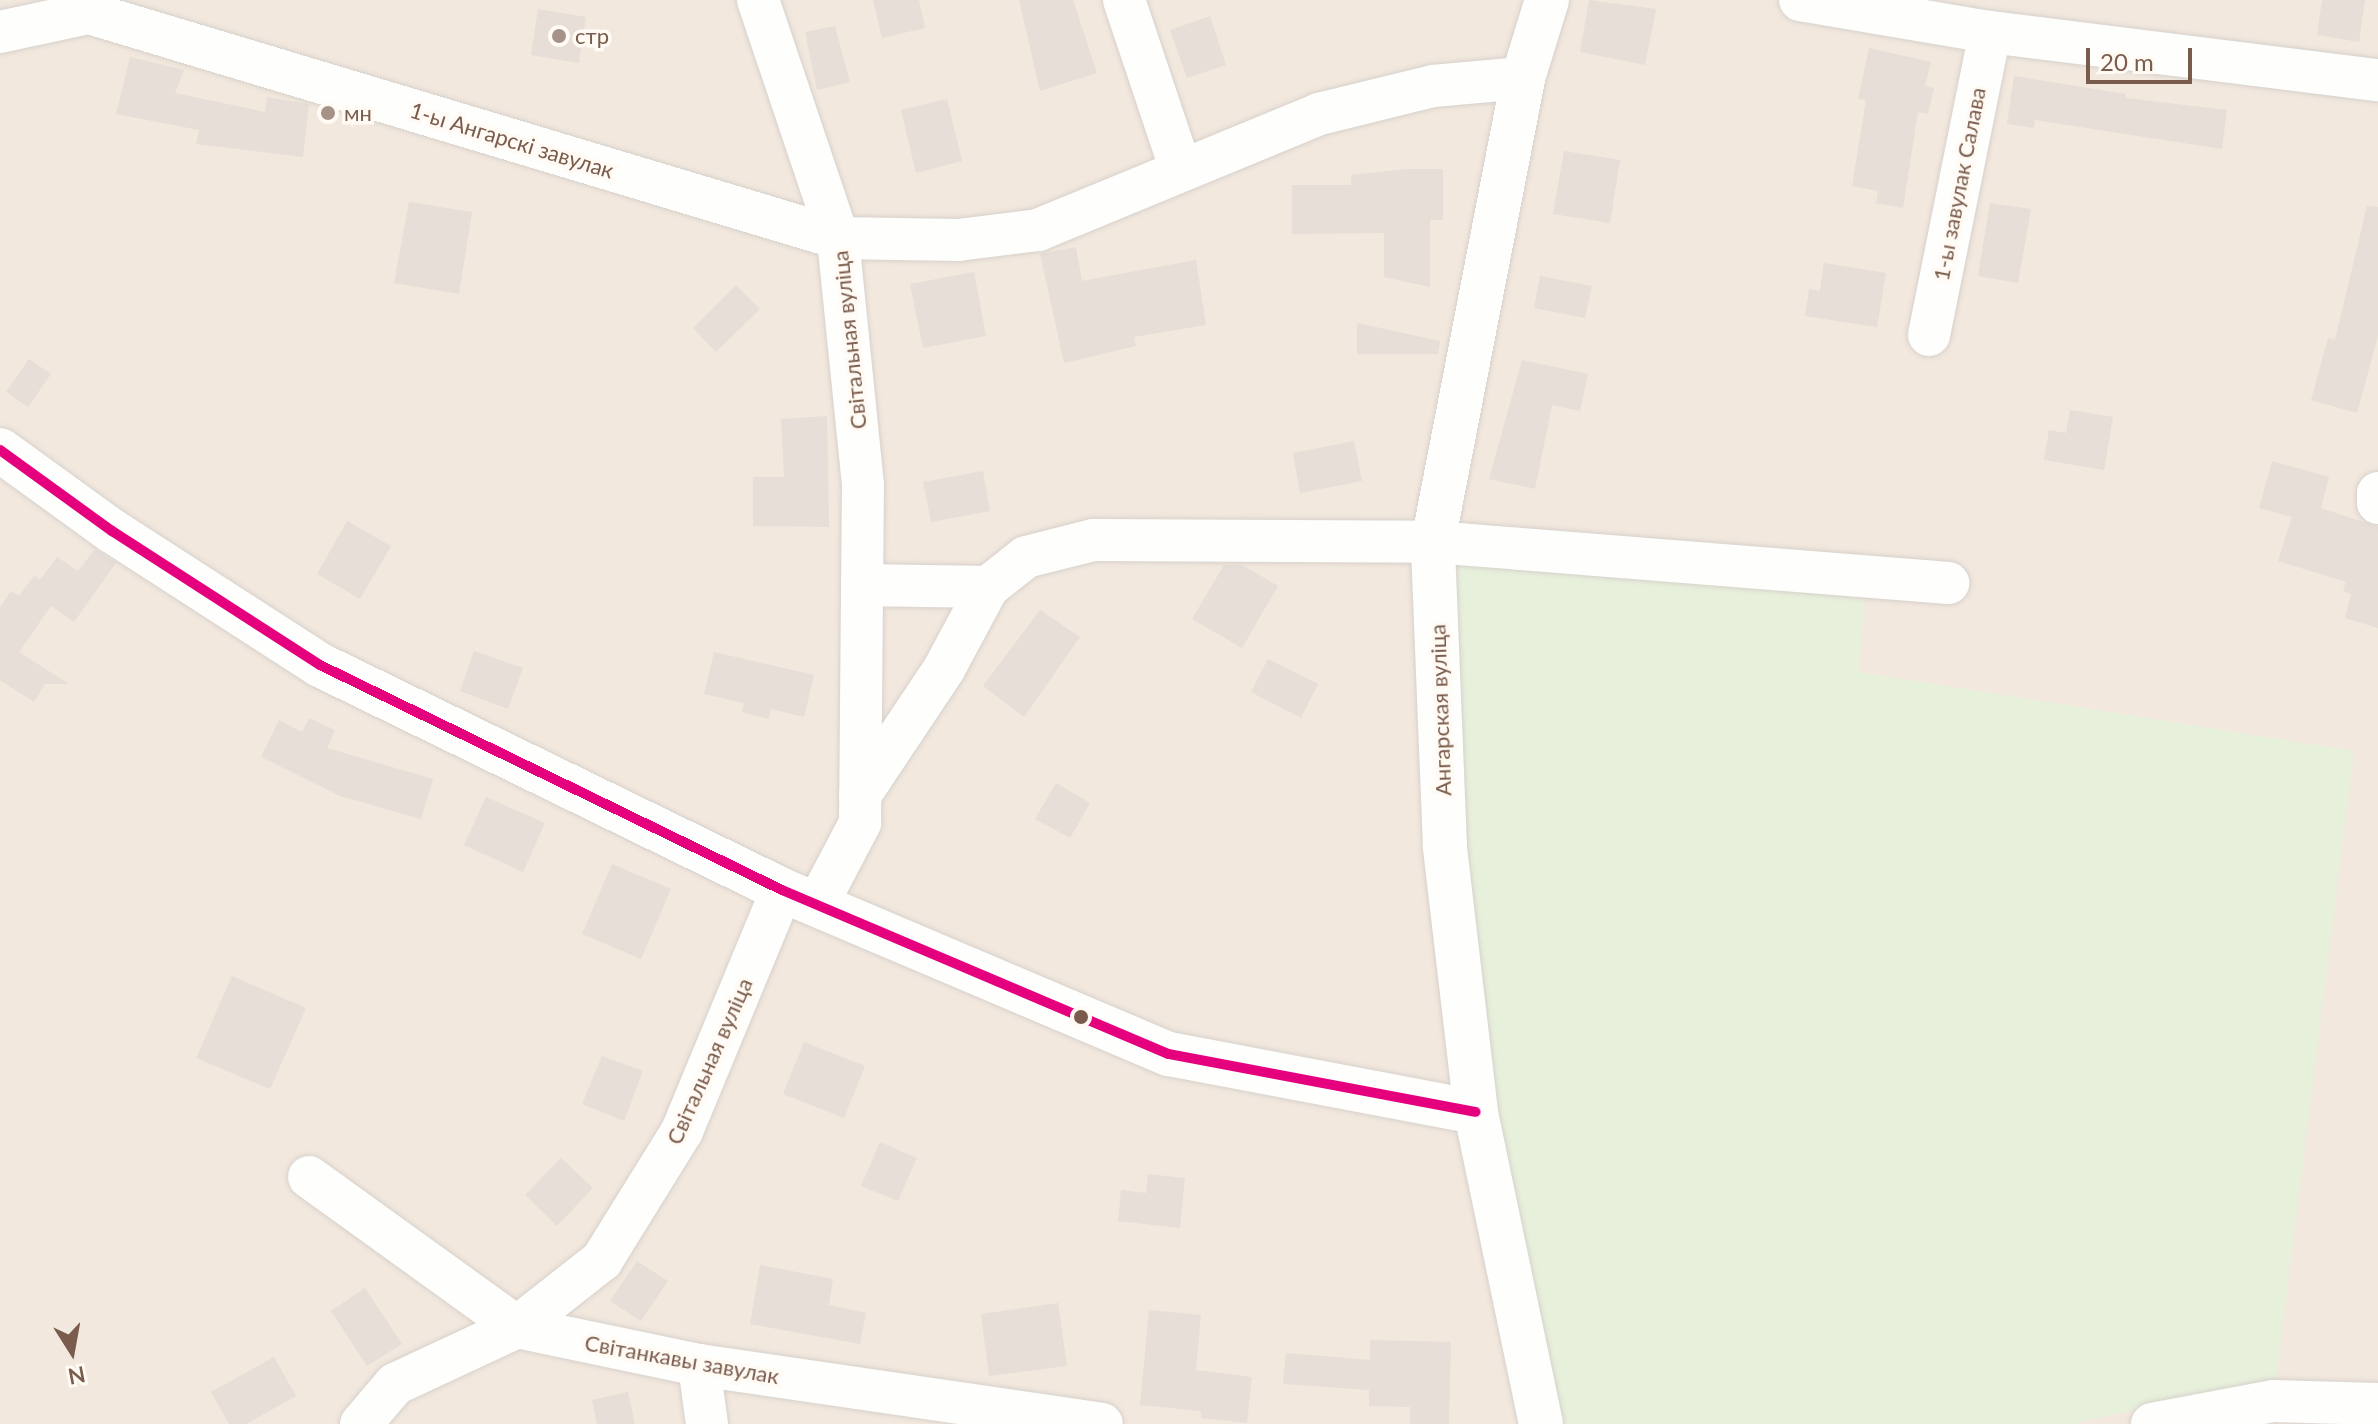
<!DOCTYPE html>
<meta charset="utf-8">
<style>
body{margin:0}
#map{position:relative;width:2378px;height:1424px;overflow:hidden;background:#f9f5f0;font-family:Lato,sans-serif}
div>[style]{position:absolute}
.residential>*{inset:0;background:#f2e8de}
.green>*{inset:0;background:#e7f0db}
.building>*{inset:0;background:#e6ded7}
.roads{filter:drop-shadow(0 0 2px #d7d1cb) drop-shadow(0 0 2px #d7d1cb)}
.street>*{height:42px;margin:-21px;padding:0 21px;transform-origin:21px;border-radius:21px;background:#fefefd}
.secondary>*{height:44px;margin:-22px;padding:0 22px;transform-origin:22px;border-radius:22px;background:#fefefd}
.bus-1>*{height:10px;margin:-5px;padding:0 5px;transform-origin:5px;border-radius:5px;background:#e5007d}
.dots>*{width:22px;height:22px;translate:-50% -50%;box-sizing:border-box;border:4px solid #fffaf3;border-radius:50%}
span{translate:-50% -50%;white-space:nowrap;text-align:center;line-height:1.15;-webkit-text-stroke:7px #fffaf3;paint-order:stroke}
.poi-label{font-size:22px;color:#7a5c4d}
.left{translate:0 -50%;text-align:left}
.street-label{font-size:22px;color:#7a5c4d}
.north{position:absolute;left:32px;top:1312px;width:80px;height:80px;-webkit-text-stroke:6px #fffaf3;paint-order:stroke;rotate:169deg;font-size:22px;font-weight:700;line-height:32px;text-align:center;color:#7a5c4d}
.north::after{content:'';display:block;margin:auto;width:28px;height:36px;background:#7a5c4d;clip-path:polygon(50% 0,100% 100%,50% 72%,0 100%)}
.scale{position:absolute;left:2086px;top:48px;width:106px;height:36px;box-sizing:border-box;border:4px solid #7a5c4d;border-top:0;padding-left:10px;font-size:24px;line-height:28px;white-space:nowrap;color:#7a5c4d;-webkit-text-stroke:6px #fffaf3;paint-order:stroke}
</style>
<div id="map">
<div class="residential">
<i style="clip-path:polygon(0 0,2378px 0,2378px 1424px,0 1424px)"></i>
</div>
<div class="green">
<i style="clip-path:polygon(1448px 563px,1865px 591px,1859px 672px,2354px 751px,2276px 1378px,2072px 1424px,1560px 1424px,1497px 1148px,1475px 976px)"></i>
</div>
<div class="building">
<i style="clip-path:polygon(873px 0,919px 0,925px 28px,882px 38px)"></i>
<i style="clip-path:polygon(1019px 0,1073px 0,1097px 73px,1040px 91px)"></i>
<i style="clip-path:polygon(1589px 0,1656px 9px,1645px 65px,1580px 52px)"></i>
<i style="clip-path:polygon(2322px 0,2365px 0,2359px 42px,2317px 35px)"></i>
<i style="clip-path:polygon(538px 9px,586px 17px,579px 63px,531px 55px)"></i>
<i style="clip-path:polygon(1210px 16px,1226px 65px,1187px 78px,1170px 30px)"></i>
<i style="clip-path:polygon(835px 26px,850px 82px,817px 90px,805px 32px)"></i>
<i style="clip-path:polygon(1869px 48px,1931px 62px,1925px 86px,1934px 88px,1928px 114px,1918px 112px,1903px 208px,1876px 203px,1878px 191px,1852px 186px,1866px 100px,1858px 99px)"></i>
<i style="clip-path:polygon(130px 57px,184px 70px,175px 93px,265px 112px,267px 97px,309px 104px,303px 157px,196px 144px,199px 130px,116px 114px)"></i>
<i style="clip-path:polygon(2014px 76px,2126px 94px,2126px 98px,2227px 110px,2222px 149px,2035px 120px,2034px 128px,2007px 124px)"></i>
<i style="clip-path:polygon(947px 99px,962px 161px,916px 173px,901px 110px)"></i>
<i style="clip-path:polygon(1564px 151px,1620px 160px,1610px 223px,1553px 214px)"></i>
<i style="clip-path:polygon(1405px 169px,1443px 169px,1443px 220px,1430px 220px,1430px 287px,1384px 277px,1384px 233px,1292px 234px,1292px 185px,1351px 185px,1351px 175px)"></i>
<i style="clip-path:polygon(409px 202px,472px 212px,459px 294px,394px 283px)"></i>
<i style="clip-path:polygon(1990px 203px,2031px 209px,2018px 283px,1978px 276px)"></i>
<i style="clip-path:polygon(2367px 206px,2378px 207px,2378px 336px,2357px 413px,2311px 400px,2328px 338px,2335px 340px)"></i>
<i style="clip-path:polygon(1076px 247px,1082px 281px,1196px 260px,1206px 325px,1134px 337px,1136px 346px,1064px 363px,1040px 254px)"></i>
<i style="clip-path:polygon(1824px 263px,1886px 273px,1877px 327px,1805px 316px,1809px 289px,1820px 291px)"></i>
<i style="clip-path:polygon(974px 272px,986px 336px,923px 348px,910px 284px)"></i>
<i style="clip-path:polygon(1540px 276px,1592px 286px,1585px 318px,1534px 308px)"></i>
<i style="clip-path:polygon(736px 285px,760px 309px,716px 352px,693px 328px)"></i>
<i style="clip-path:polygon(1357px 323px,1440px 341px,1438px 354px,1357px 354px)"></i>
<i style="clip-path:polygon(29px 359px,51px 374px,28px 407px,6px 392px)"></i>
<i style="clip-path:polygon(1522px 360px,1588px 374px,1580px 411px,1552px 405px,1535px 489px,1489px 479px)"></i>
<i style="clip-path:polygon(2070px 410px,2113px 417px,2104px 470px,2044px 460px,2049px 430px,2066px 433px)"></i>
<i style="clip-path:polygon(827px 416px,829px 527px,753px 526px,753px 477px,784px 477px,781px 419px)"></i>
<i style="clip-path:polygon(1354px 441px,1362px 481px,1300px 493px,1293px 453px)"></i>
<i style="clip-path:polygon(2272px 461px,2329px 477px,2321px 508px,2378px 527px,2378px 628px,2345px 618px,2351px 594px,2343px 591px,2346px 582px,2278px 561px,2292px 517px,2259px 508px)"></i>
<i style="clip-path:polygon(983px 471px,990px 511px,931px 522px,923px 482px)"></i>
<i style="clip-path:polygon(347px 521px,391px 546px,360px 599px,317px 574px)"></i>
<i style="clip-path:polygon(95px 549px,116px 563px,74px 622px,51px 606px,19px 652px,69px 684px,45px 684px,34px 702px,0 680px,0 607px,11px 591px,19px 596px,34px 576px,40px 580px,57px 557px,78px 571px)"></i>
<i style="clip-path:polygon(1224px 565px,1242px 565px,1278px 586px,1242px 648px,1192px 619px)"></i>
<i style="clip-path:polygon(1040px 610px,1080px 637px,1024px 717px,983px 686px)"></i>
<i style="clip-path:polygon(474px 651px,523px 668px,508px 709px,460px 691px)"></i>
<i style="clip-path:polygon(714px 652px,814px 675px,804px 717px,771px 709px,769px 719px,742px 712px,744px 703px,704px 694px)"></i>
<i style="clip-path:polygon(1268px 659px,1318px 684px,1301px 718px,1251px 692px)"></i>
<i style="clip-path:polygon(309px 718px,335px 730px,327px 748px,433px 779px,421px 819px,340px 796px,261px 757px,279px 720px,302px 732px)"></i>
<i style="clip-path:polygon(1056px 783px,1090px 803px,1070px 838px,1035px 819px)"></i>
<i style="clip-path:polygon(486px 797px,545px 823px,523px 872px,464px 845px)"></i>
<i style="clip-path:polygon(612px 864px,671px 889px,641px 959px,582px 934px)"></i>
<i style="clip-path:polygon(232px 976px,306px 1008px,270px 1089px,196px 1058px)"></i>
<i style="clip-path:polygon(804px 1042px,865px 1066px,844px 1118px,783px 1094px)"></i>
<i style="clip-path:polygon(602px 1056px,643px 1071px,624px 1121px,582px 1104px)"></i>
<i style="clip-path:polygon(880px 1142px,917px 1158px,898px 1201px,861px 1186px)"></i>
<i style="clip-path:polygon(561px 1158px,593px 1188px,557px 1226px,525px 1195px)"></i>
<i style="clip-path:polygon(1148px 1174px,1185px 1178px,1180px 1228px,1118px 1221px,1121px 1190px,1146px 1193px)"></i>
<i style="clip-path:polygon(637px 1261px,668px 1281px,641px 1321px,610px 1301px)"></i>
<i style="clip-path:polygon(760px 1265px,833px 1279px,829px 1305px,866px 1313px,860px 1344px,750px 1324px)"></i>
<i style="clip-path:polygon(365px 1288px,402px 1344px,367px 1366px,331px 1311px)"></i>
<i style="clip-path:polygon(1058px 1303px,1067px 1366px,989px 1376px,981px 1314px)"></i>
<i style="clip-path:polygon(1149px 1310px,1201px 1315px,1196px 1370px,1252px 1377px,1247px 1423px,1201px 1418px,1201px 1411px,1140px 1405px)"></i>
<i style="clip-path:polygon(1370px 1340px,1451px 1342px,1449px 1424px,1410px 1424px,1410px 1407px,1369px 1406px,1369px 1390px,1283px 1384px,1286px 1353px,1370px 1360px)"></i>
<i style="clip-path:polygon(274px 1357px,296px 1396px,246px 1424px,229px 1424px,211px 1392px)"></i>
<i style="clip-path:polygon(628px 1392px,635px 1424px,597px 1424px,592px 1400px)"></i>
</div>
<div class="roads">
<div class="street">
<i style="left:758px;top:0;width:251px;rotate:71.4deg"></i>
<i style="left:1124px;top:0;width:179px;rotate:71.5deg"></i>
<i style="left:1800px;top:0;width:193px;rotate:9.6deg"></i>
<i style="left:1990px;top:32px;width:391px;rotate:7.1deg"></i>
<i style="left:0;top:32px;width:91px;rotate:-12.1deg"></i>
<i style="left:89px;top:13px;width:782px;rotate:16.72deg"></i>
<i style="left:1929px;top:335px;width:309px;rotate:-78.6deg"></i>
<i style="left:2378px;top:493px;width:10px;rotate:90deg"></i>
<i style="left:862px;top:585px;width:126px;rotate:0.9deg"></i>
<i style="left:860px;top:795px;width:151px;rotate:-56.3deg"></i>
<i style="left:944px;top:669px;width:93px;rotate:-61.8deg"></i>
<i style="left:988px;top:587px;width:48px;rotate:-38.3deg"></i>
<i style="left:1026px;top:557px;width:69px;rotate:-14.2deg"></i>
<i style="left:1093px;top:540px;width:340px;rotate:0.3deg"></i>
<i style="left:1433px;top:542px;width:517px;rotate:4.55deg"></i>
<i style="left:817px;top:905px;width:93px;rotate:-62.3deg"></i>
<i style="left:860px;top:823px;width:338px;rotate:-89.5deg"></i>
<i style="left:863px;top:485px;width:248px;rotate:-95.8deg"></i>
<i style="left:838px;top:238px;width:120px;rotate:1deg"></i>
<i style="left:958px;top:240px;width:81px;rotate:-7.1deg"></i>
<i style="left:1038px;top:230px;width:304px;rotate:-22.4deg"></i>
<i style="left:1319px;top:114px;width:117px;rotate:-13.8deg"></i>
<i style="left:1433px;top:86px;width:90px;rotate:-5.1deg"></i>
<i style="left:309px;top:1177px;width:256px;rotate:35.8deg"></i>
<i style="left:517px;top:1327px;width:186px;rotate:11.8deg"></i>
<i style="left:699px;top:1365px;width:407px;rotate:8.3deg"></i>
<i style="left:699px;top:1365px;width:60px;rotate:82.3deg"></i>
<i style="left:361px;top:1424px;width:52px;rotate:-49.6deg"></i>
<i style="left:395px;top:1384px;width:135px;rotate:-25deg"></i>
<i style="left:517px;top:1327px;width:108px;rotate:-38.2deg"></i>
<i style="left:602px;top:1260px;width:152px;rotate:-58.2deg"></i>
<i style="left:682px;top:1131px;width:261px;rotate:-67.5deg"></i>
<i style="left:2152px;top:1424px;width:124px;rotate:-10.7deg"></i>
<i style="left:2274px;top:1401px;width:104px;rotate:1.7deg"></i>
</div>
<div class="secondary">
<i style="left:0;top:450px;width:138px;rotate:35.9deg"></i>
<i style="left:112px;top:531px;width:247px;rotate:32.8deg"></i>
<i style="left:320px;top:665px;width:514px;rotate:25.97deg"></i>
<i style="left:782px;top:890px;width:420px;rotate:23deg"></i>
<i style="left:1169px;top:1054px;width:312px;rotate:10.7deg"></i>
<i style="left:1541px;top:1424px;width:319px;rotate:-101.8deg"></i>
<i style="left:1476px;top:1112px;width:267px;rotate:-96.7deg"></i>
<i style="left:1445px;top:847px;width:305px;rotate:-92.3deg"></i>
<i style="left:1433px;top:542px;width:473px;rotate:-79deg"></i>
<i style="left:1523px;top:78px;width:82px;rotate:-72.9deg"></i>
</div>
</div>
<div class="bus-1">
<i style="left:0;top:450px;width:138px;rotate:35.9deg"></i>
<i style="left:112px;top:531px;width:247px;rotate:32.8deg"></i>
<i style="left:320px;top:665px;width:514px;rotate:25.97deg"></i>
<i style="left:782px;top:890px;width:420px;rotate:23deg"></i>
<i style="left:1169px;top:1054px;width:312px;rotate:10.7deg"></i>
</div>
<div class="dots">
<i style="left:559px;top:36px;background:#a69286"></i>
<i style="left:328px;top:113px;background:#a69286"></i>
<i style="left:1081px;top:1017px;background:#7a5c4d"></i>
</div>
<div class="poi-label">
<span class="left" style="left:575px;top:36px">стр</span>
<span class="left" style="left:344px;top:113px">мн</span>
</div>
<div class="street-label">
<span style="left:512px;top:140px;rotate:17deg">1-ы Ангарскі завулак</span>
<span style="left:1959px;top:184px;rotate:-79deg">1-ы завулак Салава</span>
<span style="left:849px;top:340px;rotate:-96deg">Світальная вуліца</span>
<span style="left:1440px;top:710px;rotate:-92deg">Ангарская вуліца</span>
<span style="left:709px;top:1061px;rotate:-66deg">Світальная вуліца</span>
<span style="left:682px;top:1359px;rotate:10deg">Світанкавы завулак</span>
</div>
<div class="north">N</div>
<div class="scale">20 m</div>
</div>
